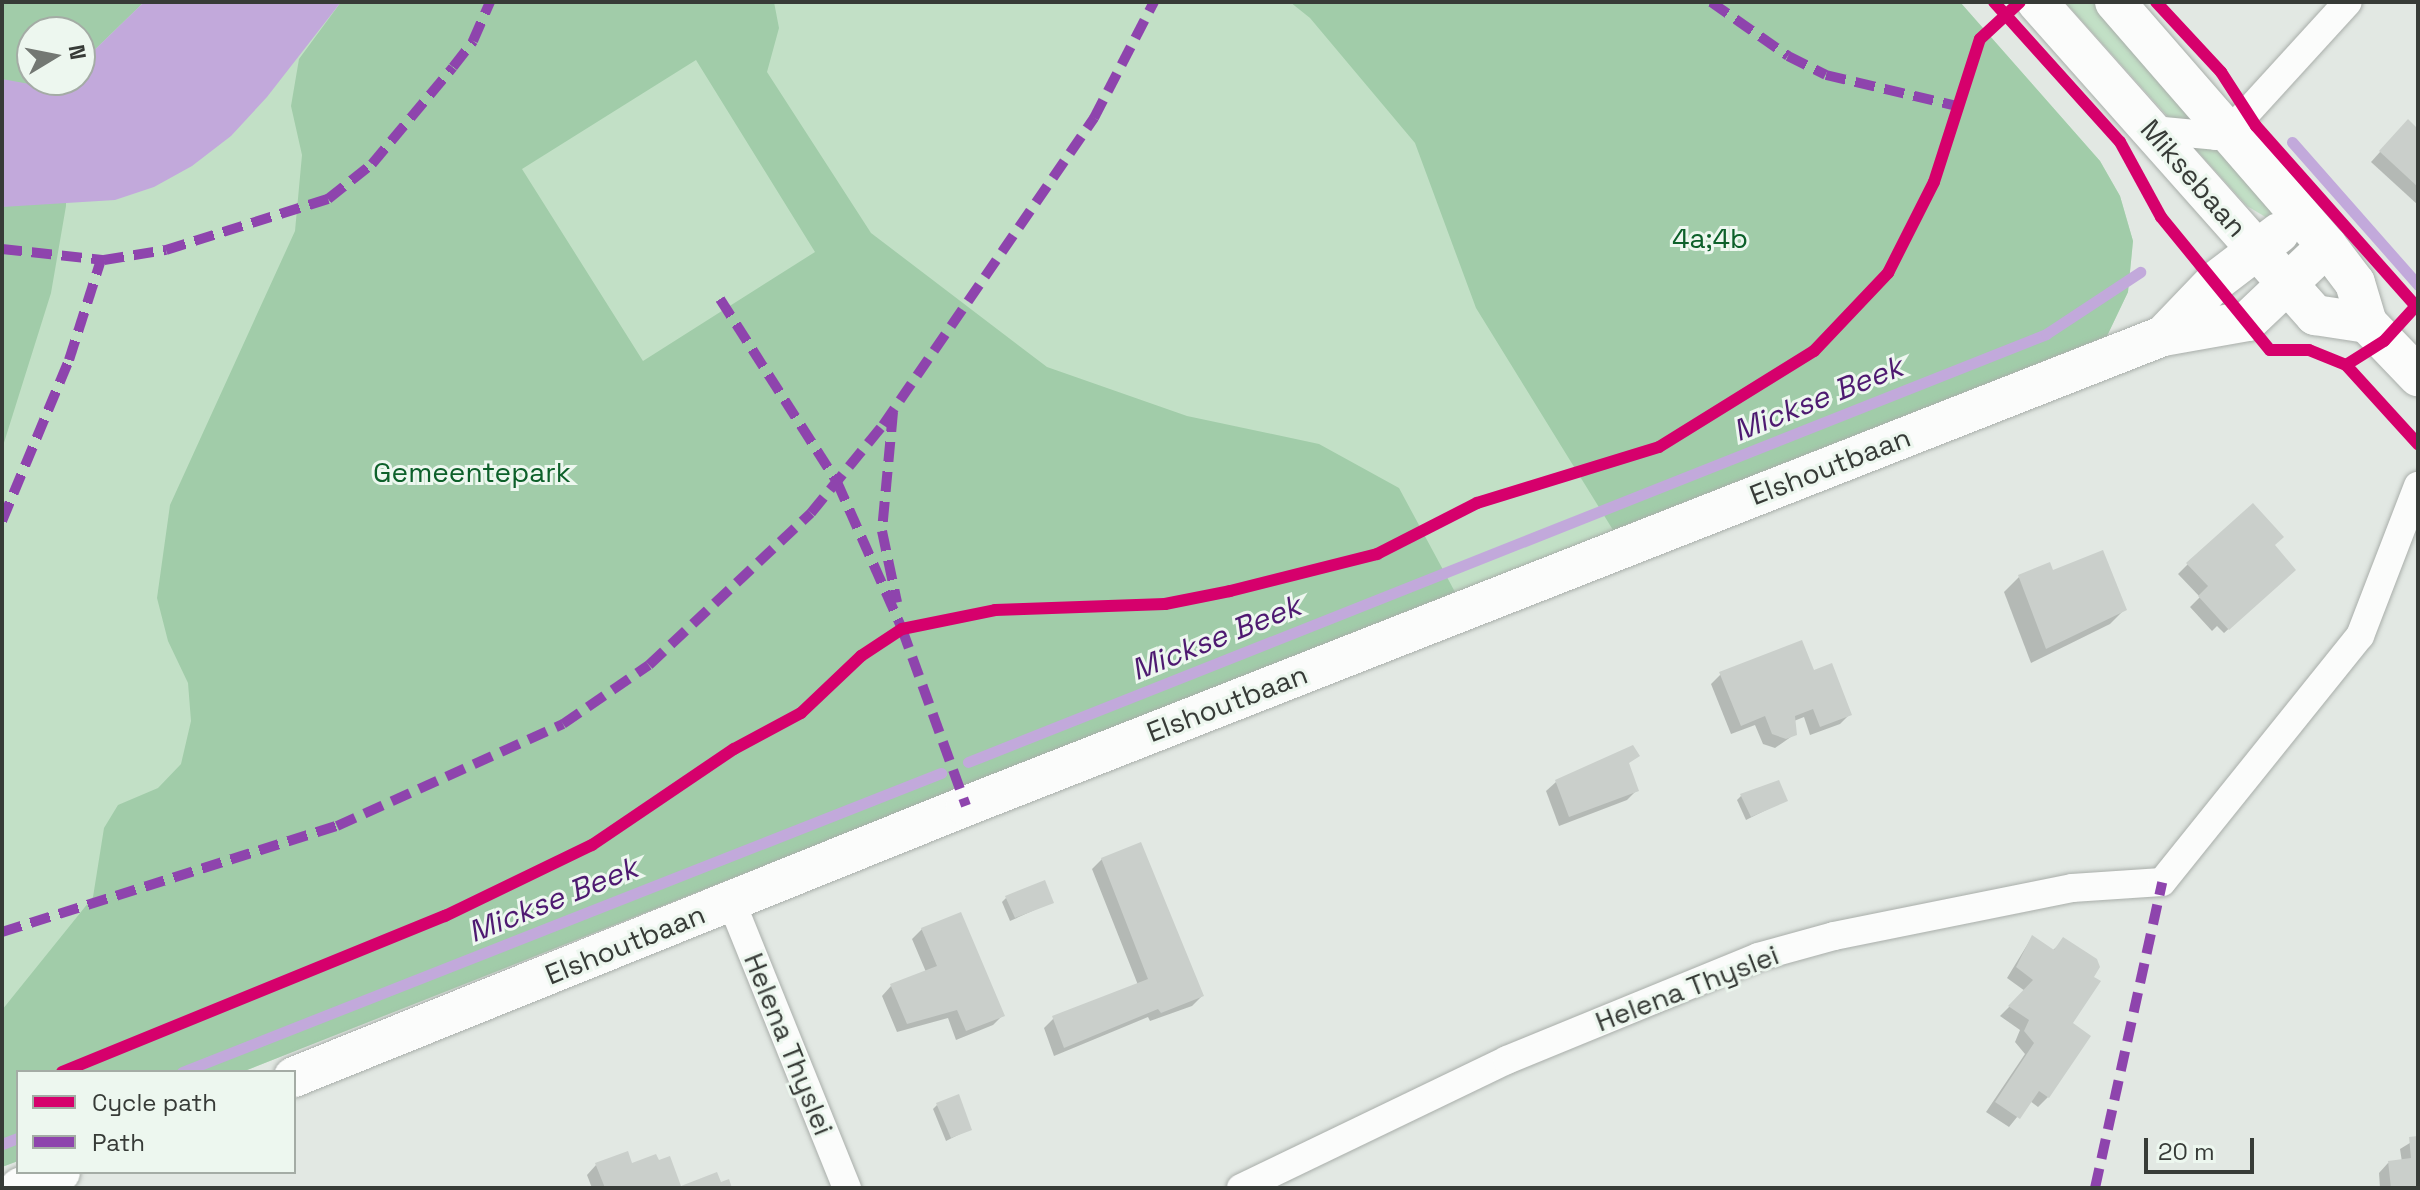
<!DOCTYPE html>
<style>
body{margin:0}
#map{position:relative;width:2420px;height:1190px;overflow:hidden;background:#e2e8e3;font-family:"Space Grotesk",sans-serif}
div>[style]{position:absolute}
.green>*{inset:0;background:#c2e0c6}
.forest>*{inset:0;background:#a1cca9}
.water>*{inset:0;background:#c2a9db}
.shadow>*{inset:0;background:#0003}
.stream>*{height:11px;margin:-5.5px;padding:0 5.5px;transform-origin:5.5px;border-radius:5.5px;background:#c2a9db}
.building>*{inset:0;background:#cacfcb}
.roads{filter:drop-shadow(0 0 2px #a9aeaa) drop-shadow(0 0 2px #a9aeaa)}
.street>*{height:28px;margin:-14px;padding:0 14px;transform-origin:14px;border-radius:14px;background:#fbfcfb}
.secondary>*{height:40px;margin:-20px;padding:0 20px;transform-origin:20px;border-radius:20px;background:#fbfcfb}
.quiet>*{height:10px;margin-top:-5px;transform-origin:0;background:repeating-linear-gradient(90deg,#8e44ad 0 20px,transparent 0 30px)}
.cycleway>*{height:12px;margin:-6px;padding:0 6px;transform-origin:6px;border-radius:6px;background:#d6006c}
span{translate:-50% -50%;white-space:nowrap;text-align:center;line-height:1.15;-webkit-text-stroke:6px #edf7ef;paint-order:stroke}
.street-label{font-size:28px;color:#373b37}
.park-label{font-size:28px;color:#0d602a}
.water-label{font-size:30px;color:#4e1a71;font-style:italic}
.frame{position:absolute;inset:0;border:4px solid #373b37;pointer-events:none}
.legend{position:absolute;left:16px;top:1070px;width:280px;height:104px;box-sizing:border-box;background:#edf7ef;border:2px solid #a4aca5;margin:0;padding:10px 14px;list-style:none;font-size:24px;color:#373b37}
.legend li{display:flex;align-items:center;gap:16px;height:40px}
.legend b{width:40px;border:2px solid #a4aca5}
.north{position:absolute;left:16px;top:16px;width:80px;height:80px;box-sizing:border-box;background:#edf7ef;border:2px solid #a4aca5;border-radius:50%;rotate:80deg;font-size:22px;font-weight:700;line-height:32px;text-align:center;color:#373b37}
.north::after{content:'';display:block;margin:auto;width:28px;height:36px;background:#737873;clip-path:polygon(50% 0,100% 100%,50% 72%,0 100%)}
.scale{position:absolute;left:2144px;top:1138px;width:110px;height:36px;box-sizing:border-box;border:4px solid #373b37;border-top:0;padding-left:10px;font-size:24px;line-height:28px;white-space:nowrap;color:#373b37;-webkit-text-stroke:6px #edf7ef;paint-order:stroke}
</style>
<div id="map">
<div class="green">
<i style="clip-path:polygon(evenodd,2px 2px,1960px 2px,2100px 161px,2120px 196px,2133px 241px,2128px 292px,2107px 336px,242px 1072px,18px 1072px,18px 1161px,2px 1167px,2px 2px,32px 32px,80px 32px,80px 80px,32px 80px,32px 32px)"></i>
<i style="clip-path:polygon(2065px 2px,2103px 2px,2207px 121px,2169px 118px)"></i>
<i style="clip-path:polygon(2228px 144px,2279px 219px,2274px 222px,2247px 206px,2192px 145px)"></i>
</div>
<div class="forest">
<i style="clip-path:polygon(2px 2px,144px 2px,80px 64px,80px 32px,32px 32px,32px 80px,66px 80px,66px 206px,51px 293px,2px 449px)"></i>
<i style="clip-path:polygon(evenodd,341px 2px,774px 2px,779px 28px,767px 72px,871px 233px,1047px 367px,1187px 416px,1319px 444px,1399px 488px,1455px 592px,242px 1072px,18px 1072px,18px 1161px,2px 1167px,2px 1010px,93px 897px,104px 828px,118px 805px,158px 788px,181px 764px,191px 721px,188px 683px,168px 641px,157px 598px,170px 505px,295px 231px,302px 155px,291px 106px,299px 59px,341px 2px,696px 60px,815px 252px,643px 361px,522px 169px,696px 60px)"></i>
<i style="clip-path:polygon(1290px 2px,1960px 2px,2100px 161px,2120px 196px,2133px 241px,2128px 292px,2107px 336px,1613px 530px,1476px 308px,1415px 143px,1310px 18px)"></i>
</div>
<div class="water">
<i style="clip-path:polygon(144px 2px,341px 2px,267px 97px,231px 136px,192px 166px,154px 187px,115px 200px,2px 207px,2px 79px,35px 85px,80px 80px,80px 64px)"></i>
</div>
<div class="shadow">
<i style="clip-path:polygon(2418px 131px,2418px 205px,2371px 162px,2398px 132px)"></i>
<i style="clip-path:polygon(2272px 546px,2284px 579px,2224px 633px,2217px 626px,2212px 631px,2190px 607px,2200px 597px,2178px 574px,2188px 564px)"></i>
<i style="clip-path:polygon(2052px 572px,2125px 609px,2110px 624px,2031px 663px,2004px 592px,2019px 577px)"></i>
<i style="clip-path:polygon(1813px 672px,1850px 714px,1840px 724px,1810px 735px,1804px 717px,1794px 721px,1795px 734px,1775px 748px,1763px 744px,1755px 725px,1731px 734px,1711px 684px,1721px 674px)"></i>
<i style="clip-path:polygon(1626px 763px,1637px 790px,1627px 800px,1559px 826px,1546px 791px,1556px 782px)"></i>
<i style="clip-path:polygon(1741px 796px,1786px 800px,1746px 820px,1737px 800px)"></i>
<i style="clip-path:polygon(1102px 859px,1202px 996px,1192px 1006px,1150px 1021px,1148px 1017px,1054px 1056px,1044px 1028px,1054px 1018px,1138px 985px,1092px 869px)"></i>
<i style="clip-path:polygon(1007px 897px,1052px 902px,1010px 921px,1002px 902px)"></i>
<i style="clip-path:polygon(922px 929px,1002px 1016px,993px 1025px,956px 1040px,948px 1018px,897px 1032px,882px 996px,891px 986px,926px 972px,912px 939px)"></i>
<i style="clip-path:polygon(2032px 937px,2052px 951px,2064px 940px,2070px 1024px,2048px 1097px,2038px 1107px,2030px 1101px,2009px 1127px,1986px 1112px,2025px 1054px,2015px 1042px,2020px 1030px,2000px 1016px,2025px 991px,2007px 978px)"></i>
<i style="clip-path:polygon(937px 1105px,970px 1129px,946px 1141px,933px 1109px)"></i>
<i style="clip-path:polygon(2418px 1138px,2418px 1188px,2380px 1188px,2379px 1173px,2388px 1163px,2402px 1162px,2400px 1149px)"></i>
<i style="clip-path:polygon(596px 1165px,631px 1166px,680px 1188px,592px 1188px,587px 1175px)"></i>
</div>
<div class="stream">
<i style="left:2292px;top:142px;width:191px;rotate:48.6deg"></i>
<i style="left:968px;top:762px;width:1160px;rotate:-21.65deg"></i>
<i style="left:2046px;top:334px;width:113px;rotate:-33.4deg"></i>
<i style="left:182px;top:1072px;width:816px;rotate:-21.5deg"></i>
<i style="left:2px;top:1144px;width:17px;rotate:-21deg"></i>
</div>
<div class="building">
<i style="clip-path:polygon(2408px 119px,2418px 129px,2418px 187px,2379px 151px)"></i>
<i style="clip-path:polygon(2253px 503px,2284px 537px,2275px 545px,2296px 570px,2229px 630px,2198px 596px,2208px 586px,2186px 563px)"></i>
<i style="clip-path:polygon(2103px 550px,2127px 610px,2046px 649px,2018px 575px,2050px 562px,2053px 570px)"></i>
<i style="clip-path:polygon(1802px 640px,1814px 670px,1832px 663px,1852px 715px,1820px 727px,1813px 709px,1795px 716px,1797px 735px,1786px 739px,1772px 734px,1765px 716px,1741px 726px,1719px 672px)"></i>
<i style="clip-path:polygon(1633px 745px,1640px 756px,1629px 763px,1639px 791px,1569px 817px,1555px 780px)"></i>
<i style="clip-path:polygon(1779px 780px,1788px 801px,1751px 817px,1740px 794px)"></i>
<i style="clip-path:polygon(1141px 842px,1204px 996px,1161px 1013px,1158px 1009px,1064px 1048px,1052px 1016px,1148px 979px,1101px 858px)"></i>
<i style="clip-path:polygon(1045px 880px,1054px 903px,1015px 918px,1005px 896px)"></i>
<i style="clip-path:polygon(961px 912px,1005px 1016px,966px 1031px,957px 1010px,907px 1024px,890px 984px,937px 966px,921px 928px)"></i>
<i style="clip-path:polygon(2032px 935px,2054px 950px,2063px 937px,2097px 959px,2100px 967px,2094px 977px,2101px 981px,2073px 1023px,2091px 1036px,2049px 1098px,2039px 1091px,2020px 1119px,1995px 1102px,2034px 1043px,2024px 1031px,2029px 1020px,2008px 1006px,2033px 980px,2016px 967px)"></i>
<i style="clip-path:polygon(959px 1094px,972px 1130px,951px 1138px,936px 1103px)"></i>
<i style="clip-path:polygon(2418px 1136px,2418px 1188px,2391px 1188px,2388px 1161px,2411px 1158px,2409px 1137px)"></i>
<i style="clip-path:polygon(628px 1151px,632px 1163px,656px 1154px,659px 1160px,670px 1156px,681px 1186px,717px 1172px,721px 1182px,729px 1179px,732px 1188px,605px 1188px,595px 1163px)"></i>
</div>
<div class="roads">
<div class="street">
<i style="left:2153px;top:130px;width:63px;rotate:5.4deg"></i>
<i style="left:2216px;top:136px;width:16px;rotate:-22deg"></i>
<i style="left:2231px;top:130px;width:173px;rotate:-47.6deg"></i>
<i style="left:731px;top:901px;width:310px;rotate:68deg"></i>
<i style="left:1241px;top:1188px;width:295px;rotate:-25.7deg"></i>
<i style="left:1507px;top:1060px;width:271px;rotate:-22.3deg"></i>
<i style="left:1758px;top:957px;width:79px;rotate:-15.4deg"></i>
<i style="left:1834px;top:936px;width:243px;rotate:-11.4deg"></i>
<i style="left:2072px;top:888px;width:90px;rotate:-3.8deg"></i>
<i style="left:2162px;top:882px;width:316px;rotate:-51.2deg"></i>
<i style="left:2360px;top:636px;width:161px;rotate:-68.9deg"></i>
</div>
<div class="secondary">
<i style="left:2037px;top:2px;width:419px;rotate:48.4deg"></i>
<i style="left:2315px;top:315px;width:53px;rotate:8.7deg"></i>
<i style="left:2115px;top:2px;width:323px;rotate:49deg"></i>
<i style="left:2327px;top:246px;width:46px;rotate:52.9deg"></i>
<i style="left:2355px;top:283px;width:42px;rotate:73.3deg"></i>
<i style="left:2367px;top:323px;width:74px;rotate:46.1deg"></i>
<i style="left:2163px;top:336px;width:76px;rotate:-46.1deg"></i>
<i style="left:2216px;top:281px;width:79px;rotate:-37.3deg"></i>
<i style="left:294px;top:1077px;width:725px;rotate:-21.96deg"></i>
<i style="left:966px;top:806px;width:1286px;rotate:-21.44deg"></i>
<i style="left:2163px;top:336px;width:86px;rotate:-10deg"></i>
<i style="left:2248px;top:321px;width:109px;rotate:-43.5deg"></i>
<i style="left:20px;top:1188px;width:43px;rotate:-21.8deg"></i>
</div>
</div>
<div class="quiet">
<i style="left:1711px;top:2px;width:94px;rotate:35deg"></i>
<i style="left:1788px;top:56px;width:42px;rotate:26.6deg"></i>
<i style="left:1826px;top:75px;width:135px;rotate:13.3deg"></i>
<i style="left:2px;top:249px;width:103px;rotate:6.2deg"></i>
<i style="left:104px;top:260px;width:63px;rotate:-9.2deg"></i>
<i style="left:166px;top:250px;width:170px;rotate:-17.5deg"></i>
<i style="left:328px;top:199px;width:56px;rotate:-38.5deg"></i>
<i style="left:372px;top:164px;width:126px;rotate:-50.1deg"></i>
<i style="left:453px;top:67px;width:33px;rotate:-52deg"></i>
<i style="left:473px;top:41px;width:43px;rotate:-66.4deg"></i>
<i style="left:720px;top:299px;width:217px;rotate:57.4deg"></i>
<i style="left:837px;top:482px;width:161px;rotate:66.1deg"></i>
<i style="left:902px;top:629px;width:188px;rotate:70.1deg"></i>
<i style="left:893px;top:412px;width:120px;rotate:95.3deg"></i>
<i style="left:882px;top:531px;width:73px;rotate:78.1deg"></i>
<i style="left:2px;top:521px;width:174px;rotate:-67.4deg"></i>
<i style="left:69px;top:360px;width:105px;rotate:-72.3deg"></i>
<i style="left:2px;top:932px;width:351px;rotate:-17.6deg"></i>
<i style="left:337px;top:826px;width:248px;rotate:-24.3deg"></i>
<i style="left:563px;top:724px;width:104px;rotate:-34.5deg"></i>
<i style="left:649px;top:665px;width:222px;rotate:-43.2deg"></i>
<i style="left:811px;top:513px;width:114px;rotate:-50.7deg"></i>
<i style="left:883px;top:425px;width:373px;rotate:-55.5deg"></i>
<i style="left:1094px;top:118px;width:131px;rotate:-62.7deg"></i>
<i style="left:2095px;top:1188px;width:313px;rotate:-77.6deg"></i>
</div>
<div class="cycleway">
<i style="left:1994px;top:2px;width:188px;rotate:48deg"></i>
<i style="left:2120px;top:142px;width:85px;rotate:61.3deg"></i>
<i style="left:2161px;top:217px;width:172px;rotate:50.7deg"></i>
<i style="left:2270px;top:350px;width:39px"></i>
<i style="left:2309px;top:350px;width:40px;rotate:22deg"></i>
<i style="left:2346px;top:365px;width:107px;rotate:47.7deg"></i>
<i style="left:2156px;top:2px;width:96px;rotate:47.1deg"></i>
<i style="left:2221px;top:72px;width:64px;rotate:57.1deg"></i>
<i style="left:2256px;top:126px;width:241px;rotate:48.4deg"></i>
<i style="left:2416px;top:306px;width:47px;rotate:132.4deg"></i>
<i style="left:2384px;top:341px;width:45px;rotate:147.7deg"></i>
<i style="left:62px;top:1072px;width:414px;rotate:-22.2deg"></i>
<i style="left:445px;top:916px;width:163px;rotate:-25.8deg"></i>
<i style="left:592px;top:845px;width:171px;rotate:-34.1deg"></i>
<i style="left:734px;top:749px;width:76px;rotate:-28.2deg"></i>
<i style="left:801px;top:713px;width:83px;rotate:-43.5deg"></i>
<i style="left:861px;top:656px;width:49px;rotate:-33.4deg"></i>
<i style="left:902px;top:629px;width:95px;rotate:-11.5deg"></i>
<i style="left:995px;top:610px;width:170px;rotate:-2deg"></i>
<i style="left:1165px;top:604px;width:66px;rotate:-11.3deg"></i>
<i style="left:1230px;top:591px;width:152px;rotate:-14.1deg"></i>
<i style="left:1377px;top:554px;width:112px;rotate:-27deg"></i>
<i style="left:1477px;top:503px;width:190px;rotate:-17.1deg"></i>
<i style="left:1659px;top:447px;width:182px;rotate:-31.8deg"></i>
<i style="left:1814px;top:351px;width:108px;rotate:-46.5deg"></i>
<i style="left:1888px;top:273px;width:102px;rotate:-63.2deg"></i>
<i style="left:1934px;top:182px;width:150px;rotate:-72.2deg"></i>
<i style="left:1980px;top:39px;width:54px;rotate:-42.8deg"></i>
</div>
<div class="street-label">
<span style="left:2194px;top:178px;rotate:49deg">Miksebaan</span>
<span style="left:1830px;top:466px;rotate:-21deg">Elshoutbaan</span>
<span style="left:1227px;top:703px;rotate:-21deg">Elshoutbaan</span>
<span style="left:625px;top:944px;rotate:-22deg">Elshoutbaan</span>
<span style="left:1687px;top:988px;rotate:-21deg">Helena Thyslei</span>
<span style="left:789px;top:1044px;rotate:68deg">Helena Thyslei</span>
</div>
<div class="park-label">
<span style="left:1710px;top:238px">4a;4b</span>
<span style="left:472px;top:472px">Gemeentepark</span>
</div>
<div class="water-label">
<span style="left:1818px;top:399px;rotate:-22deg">Mickse Beek</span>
<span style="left:1216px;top:638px;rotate:-22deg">Mickse Beek</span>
<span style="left:553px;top:900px;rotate:-22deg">Mickse Beek</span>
</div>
<div class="frame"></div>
<ul class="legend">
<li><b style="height:10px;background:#d6006c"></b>Cycle path</li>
<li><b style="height:10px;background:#8e44ad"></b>Path</li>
</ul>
<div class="north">N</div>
<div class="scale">20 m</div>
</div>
